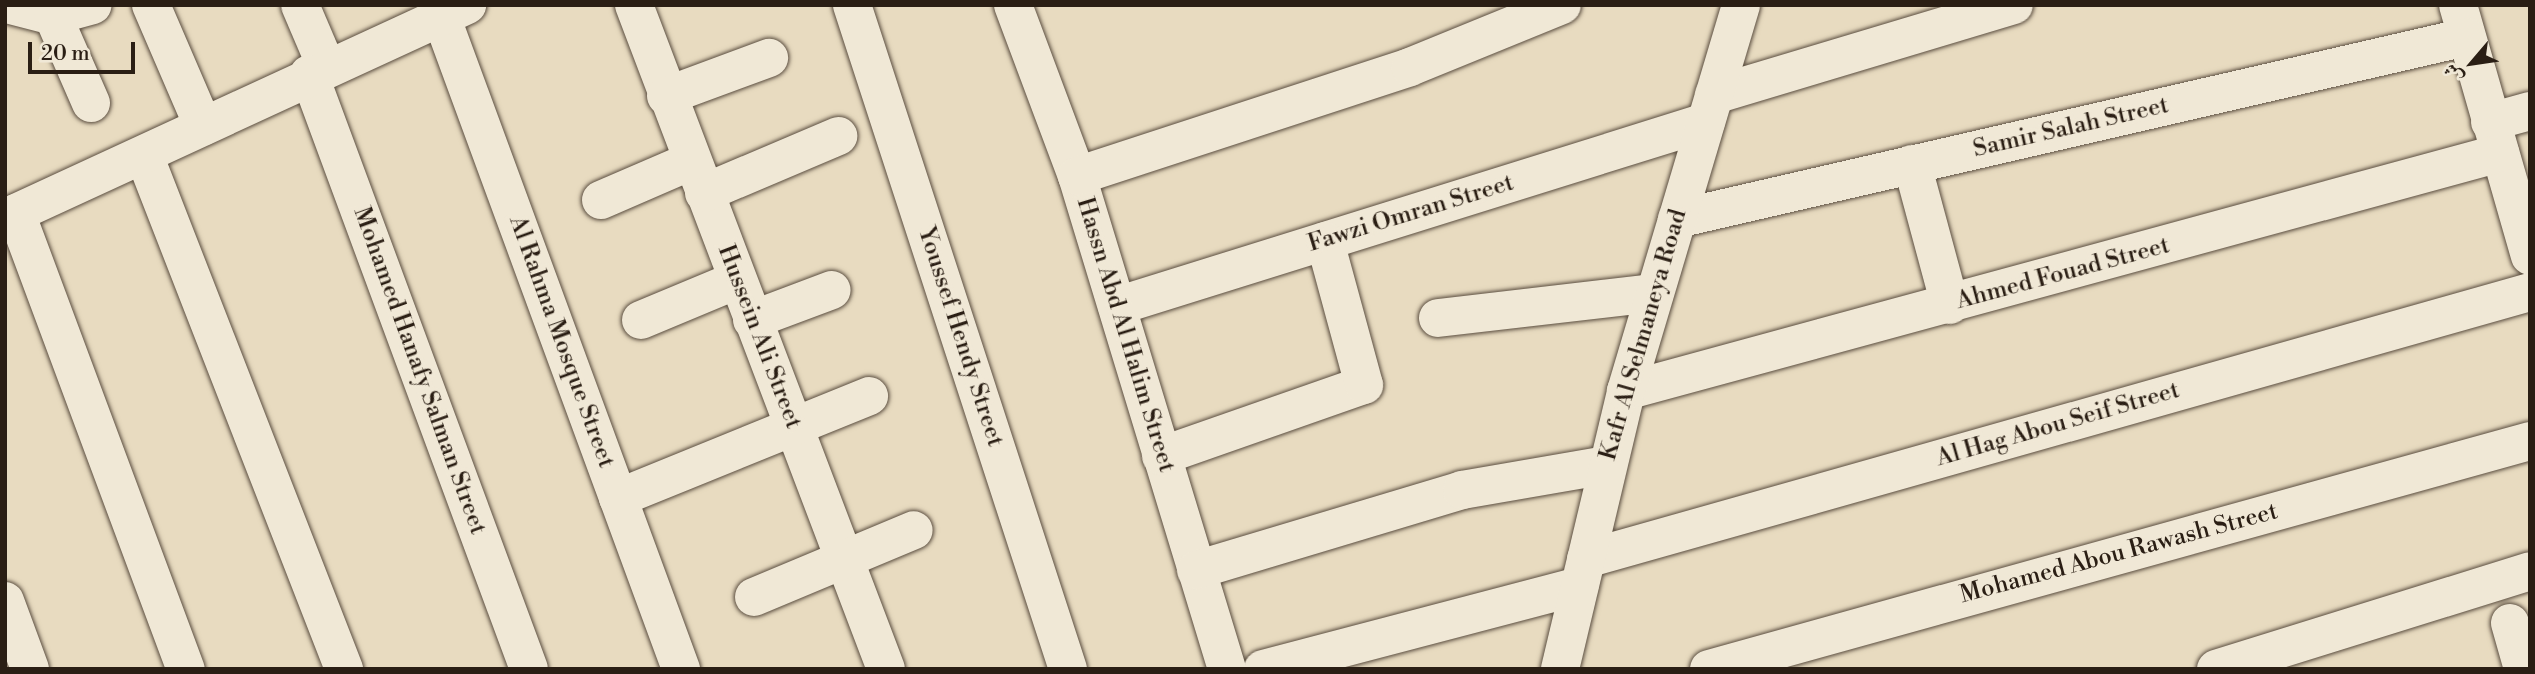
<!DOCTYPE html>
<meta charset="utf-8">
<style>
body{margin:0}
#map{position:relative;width:2535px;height:674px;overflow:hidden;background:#e8dbc0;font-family:"Libre Bodoni",Amiri,serif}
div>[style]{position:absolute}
.roads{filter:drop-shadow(0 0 2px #5a4d3f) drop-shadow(0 0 2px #5a4d3f)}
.minor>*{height:38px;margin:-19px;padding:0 19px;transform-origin:19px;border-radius:19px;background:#f0e8d6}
span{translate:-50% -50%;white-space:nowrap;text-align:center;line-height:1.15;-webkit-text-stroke:7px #f0e8d6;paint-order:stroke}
.street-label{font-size:24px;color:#2a1e14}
.frame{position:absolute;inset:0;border:7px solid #2a1e14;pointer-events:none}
.north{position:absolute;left:2437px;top:28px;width:70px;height:70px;-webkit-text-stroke:5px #f0e8d6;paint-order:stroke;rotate:241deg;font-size:19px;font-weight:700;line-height:28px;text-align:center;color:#2a1e14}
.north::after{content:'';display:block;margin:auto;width:24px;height:32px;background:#2a1e14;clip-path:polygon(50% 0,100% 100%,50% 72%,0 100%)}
.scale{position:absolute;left:28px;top:42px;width:107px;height:32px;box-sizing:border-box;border:4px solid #2a1e14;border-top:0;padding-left:9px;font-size:21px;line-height:24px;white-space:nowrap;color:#2a1e14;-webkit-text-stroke:5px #f0e8d6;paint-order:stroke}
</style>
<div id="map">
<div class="roads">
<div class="minor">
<i style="left:11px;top:5px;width:43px;rotate:14.7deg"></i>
<i style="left:53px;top:16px;width:41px;rotate:-15.4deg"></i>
<i style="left:151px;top:5px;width:132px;rotate:66.7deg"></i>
<i style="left:300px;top:5px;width:66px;rotate:66.9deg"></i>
<i style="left:634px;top:5px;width:710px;rotate:69.22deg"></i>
<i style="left:852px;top:5px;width:698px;rotate:71.98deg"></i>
<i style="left:1013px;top:5px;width:183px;rotate:69.5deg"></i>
<i style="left:1077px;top:176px;width:515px;rotate:73.08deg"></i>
<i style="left:2458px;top:5px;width:261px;rotate:74deg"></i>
<i style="left:53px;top:16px;width:95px;rotate:66.4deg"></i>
<i style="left:441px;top:16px;width:696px;rotate:69.82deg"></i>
<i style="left:309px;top:74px;width:634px;rotate:69.71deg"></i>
<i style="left:1714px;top:95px;width:313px;rotate:-16.7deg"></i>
<i style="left:666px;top:96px;width:110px;rotate:-20.3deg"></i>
<i style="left:2490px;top:122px;width:41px;rotate:-15.4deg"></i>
<i style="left:144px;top:155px;width:552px;rotate:68.74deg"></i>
<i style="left:1912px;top:164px;width:146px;rotate:74.9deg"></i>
<i style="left:1077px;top:176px;width:350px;rotate:-18.1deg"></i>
<i style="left:1410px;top:67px;width:164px;rotate:-22.2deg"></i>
<i style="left:704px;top:193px;width:146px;rotate:-23deg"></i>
<i style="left:601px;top:200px;width:98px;rotate:-23.4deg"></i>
<i style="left:16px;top:213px;width:487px;rotate:69.6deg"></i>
<i style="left:5px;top:218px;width:509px;rotate:-24.75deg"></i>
<i style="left:1677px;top:219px;width:810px;rotate:-12.99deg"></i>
<i style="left:1117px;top:306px;width:617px;rotate:-17.35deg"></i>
<i style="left:1438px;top:318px;width:218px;rotate:-6.6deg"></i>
<i style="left:641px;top:320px;width:104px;rotate:-22.6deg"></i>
<i style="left:752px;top:320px;width:85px;rotate:-20.6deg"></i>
<i style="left:1626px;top:391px;width:906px;rotate:-15.23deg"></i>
<i style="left:1161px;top:456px;width:215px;rotate:-19.3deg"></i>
<i style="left:1364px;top:385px;width:149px;rotate:-105.2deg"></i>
<i style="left:618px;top:498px;width:271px;rotate:-22.1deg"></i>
<i style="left:1586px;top:559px;width:981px;rotate:-15.79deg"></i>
<i style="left:1196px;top:570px;width:278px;rotate:-16.7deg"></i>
<i style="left:1462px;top:490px;width:147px;rotate:-9.8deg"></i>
<i style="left:754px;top:597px;width:173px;rotate:-22.7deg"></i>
<i style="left:5px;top:601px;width:72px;rotate:69.8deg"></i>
<i style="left:2510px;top:623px;width:48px;rotate:74.2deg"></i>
<i style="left:1263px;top:669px;width:327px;rotate:-14.7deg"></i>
<i style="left:1560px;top:669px;width:286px;rotate:-76.6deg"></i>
<i style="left:1626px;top:391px;width:403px;rotate:-73.4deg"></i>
<i style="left:1709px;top:669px;width:852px;rotate:-15.52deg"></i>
<i style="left:2216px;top:669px;width:329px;rotate:-17.3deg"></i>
</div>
</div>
<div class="street-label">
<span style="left:2071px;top:128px;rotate:-13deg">Samir Salah Street</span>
<span style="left:1411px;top:214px;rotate:-17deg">Fawzi Omran Street</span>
<span style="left:2063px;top:274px;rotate:-15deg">Ahmed Fouad Street</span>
<span style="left:1125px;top:335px;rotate:73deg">Hassn Abd Al Halim Street</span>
<span style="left:1644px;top:335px;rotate:-74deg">Kafr Al Selmaneya Road</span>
<span style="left:759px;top:337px;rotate:69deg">Hussein Ali Street</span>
<span style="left:960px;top:337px;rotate:72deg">Youssef Hendy Street</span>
<span style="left:561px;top:342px;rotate:70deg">Al Rahma Mosque Street</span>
<span style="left:419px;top:371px;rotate:70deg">Mohamed Hanafy Salman Street</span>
<span style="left:2058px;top:425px;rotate:-16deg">Al Hag Abou Seif Street</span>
<span style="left:2119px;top:554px;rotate:-15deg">Mohamed Abou Rawash Street</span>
</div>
<div class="frame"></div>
<div class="north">ش</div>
<div class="scale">20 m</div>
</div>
